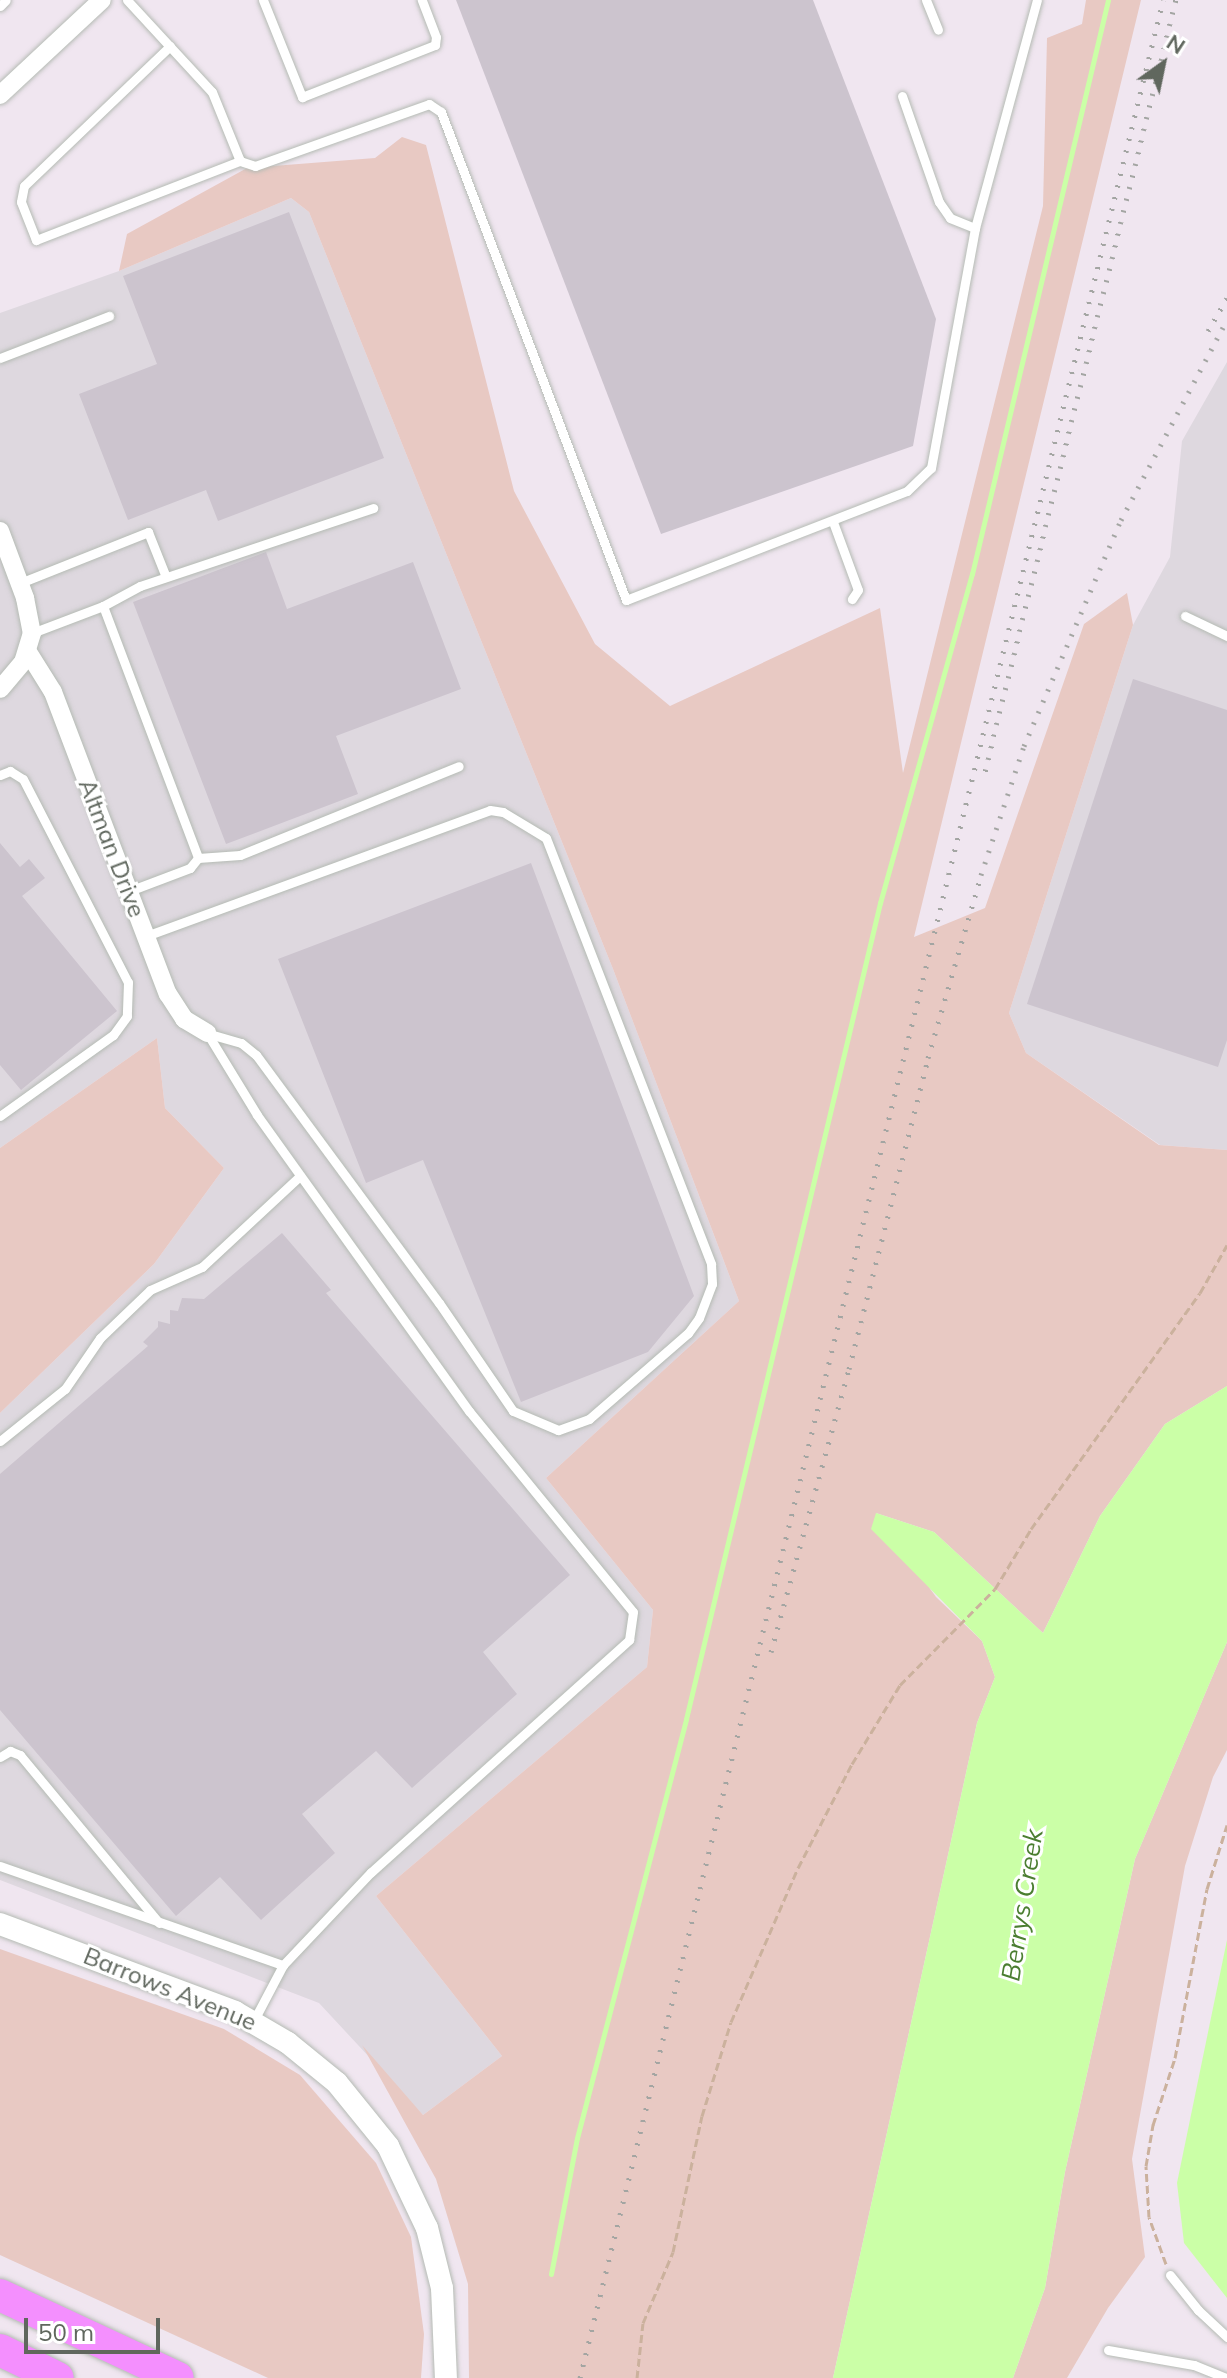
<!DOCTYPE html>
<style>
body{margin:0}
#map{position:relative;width:1227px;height:2378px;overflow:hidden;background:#f0e6f0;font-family:Mulish,sans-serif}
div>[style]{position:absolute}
.industrial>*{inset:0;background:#ded8df}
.green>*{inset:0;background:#e8c9c3}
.water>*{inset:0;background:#cbffa7}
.stream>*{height:5px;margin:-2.5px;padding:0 2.5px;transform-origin:2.5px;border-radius:2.5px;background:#cbffa7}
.building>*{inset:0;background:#ccc4ce}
.path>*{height:3px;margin-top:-1.5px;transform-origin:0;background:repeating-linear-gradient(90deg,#cbb19d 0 8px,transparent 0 12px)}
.roads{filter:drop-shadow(0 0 2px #b5bbb4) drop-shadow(0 0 2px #b5bbb4)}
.service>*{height:9px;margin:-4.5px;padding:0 4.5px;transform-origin:4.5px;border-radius:4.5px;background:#fff}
.minor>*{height:18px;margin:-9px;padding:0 9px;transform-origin:9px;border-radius:9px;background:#fff}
.tertiary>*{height:22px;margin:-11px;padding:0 11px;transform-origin:11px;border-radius:11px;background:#fff}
.motorway>*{height:32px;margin:-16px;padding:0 16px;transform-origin:16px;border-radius:16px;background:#f48ffe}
.rail>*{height:5px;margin-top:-2.5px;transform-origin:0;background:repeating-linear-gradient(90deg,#a3a5a2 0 2px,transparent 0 12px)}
span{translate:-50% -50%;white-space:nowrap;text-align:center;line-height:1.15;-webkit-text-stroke:6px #fff;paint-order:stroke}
.street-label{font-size:24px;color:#60675e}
.water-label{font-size:26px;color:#4b7e31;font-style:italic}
.north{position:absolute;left:1123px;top:24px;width:80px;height:80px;-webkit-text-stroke:6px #fff;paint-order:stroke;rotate:33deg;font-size:22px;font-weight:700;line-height:32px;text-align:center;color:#60675e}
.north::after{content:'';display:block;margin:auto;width:28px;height:36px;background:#60675e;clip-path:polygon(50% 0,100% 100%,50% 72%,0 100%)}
.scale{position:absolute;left:24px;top:2318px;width:136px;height:36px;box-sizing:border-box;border:4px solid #60675e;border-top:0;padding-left:10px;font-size:24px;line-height:28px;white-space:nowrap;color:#60675e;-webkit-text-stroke:6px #fff;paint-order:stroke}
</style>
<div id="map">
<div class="industrial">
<i style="clip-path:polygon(291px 198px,309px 212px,613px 969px,739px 1301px,546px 1478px,653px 1610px,647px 1667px,376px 1896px,502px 2056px,423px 2115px,319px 2003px,0 1880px,0 1413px,154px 1264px,224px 1168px,165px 1108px,157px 1038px,0 1148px,0 313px,119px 271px)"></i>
<i style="clip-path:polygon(1227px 362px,1227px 1150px,1160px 1145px,1026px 1053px,1009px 1013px,1133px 625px,1170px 557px,1182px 441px)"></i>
</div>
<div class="green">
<i style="clip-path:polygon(1086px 0,1141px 0,914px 937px,985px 908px,1084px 624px,1127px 593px,1133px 625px,1009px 1013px,1026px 1053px,1159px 1145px,1227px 1150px,1227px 1386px,1165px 1424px,1100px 1516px,1043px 1633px,934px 1532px,876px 1513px,936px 1597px,982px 1641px,995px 1677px,977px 1723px,833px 2378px,469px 2378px,468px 2284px,436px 2179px,362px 2045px,423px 2115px,502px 2056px,376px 1896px,647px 1667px,653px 1610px,546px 1478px,739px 1301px,613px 969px,309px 212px,291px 198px,119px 271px,127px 234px,247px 168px,375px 158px,402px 137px,426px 145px,514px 491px,595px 644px,670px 706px,880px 608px,903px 773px,1043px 206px,1047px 38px,1082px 24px)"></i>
<i style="clip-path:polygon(157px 1038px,165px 1108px,224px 1168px,154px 1264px,0 1413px,0 1148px)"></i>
<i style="clip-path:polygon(1227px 1642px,1227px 1750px,1213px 1777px,1185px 1866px,1132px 2159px,1145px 2257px,1108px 2308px,1067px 2378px,1013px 2378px,1045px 2288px,1065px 2172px,1135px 1859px)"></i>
<i style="clip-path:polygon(0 1949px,224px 2029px,300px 2075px,376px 2163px,411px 2237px,424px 2334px,421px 2378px,268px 2378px,0 2255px)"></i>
</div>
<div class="water">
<i style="clip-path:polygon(1227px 1386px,1227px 1642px,1135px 1859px,1065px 2172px,1045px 2288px,1013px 2378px,833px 2378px,977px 1723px,995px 1677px,982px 1641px,871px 1529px,876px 1513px,934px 1532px,1043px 1633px,1100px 1516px,1165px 1424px)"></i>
<i style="clip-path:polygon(1227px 1940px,1227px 2298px,1184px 2243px,1177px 2183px)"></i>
</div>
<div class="stream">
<i style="left:551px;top:2274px;width:138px;rotate:-79.2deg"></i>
<i style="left:577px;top:2138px;width:433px;rotate:-75.4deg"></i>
<i style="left:686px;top:1719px;width:839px;rotate:-76.63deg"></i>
<i style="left:880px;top:903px;width:342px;rotate:-74.4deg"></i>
<i style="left:972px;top:574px;width:590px;rotate:-76.67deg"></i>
</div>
<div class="building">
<i style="clip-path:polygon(456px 0,813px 0,936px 319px,913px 446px,661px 534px)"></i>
<i style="clip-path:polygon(289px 212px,384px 458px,218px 521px,206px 490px,128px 520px,79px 394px,157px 364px,123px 276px)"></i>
<i style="clip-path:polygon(266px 552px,287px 609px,413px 562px,461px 689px,336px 736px,358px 794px,226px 844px,133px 602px)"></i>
<i style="clip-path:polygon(1133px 679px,1227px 710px,1227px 1040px,1218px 1067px,1027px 1004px)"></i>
<i style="clip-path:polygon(0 843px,20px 867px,29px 859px,45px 878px,22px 896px,117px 1011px,21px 1090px,0 1065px)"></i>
<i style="clip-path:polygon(531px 863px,694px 1296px,648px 1352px,521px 1402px,423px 1160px,366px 1183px,278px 959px)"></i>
<i style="clip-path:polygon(282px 1233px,331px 1290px,326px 1293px,570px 1575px,483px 1652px,517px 1694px,412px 1788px,376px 1751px,302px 1814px,335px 1853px,261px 1920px,220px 1877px,176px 1916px,0 1710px,0 1474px,148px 1346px,143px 1342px,158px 1327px,158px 1321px,170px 1324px,170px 1310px,178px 1311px,182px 1298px,204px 1299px)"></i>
</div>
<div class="path">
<i style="left:1166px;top:2264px;width:50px;rotate:-109.9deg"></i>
<i style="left:1149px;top:2217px;width:51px;rotate:-93.4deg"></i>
<i style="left:1146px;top:2166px;width:42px;rotate:-80.3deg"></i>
<i style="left:1153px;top:2125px;width:71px;rotate:-71.8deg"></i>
<i style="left:1175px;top:2058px;width:172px;rotate:-79.3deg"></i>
<i style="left:1207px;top:1889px;width:67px;rotate:-72.6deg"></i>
<i style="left:637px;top:2378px;width:55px;rotate:-83.8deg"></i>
<i style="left:643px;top:2323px;width:77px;rotate:-67.1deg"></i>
<i style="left:673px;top:2252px;width:139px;rotate:-78deg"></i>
<i style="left:702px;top:2116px;width:98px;rotate:-72.9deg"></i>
<i style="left:731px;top:2022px;width:168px;rotate:-66.5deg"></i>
<i style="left:798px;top:1868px;width:117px;rotate:-62.6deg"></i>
<i style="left:852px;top:1764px;width:92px;rotate:-58.7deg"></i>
<i style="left:900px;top:1685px;width:135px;rotate:-45.3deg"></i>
<i style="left:995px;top:1589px;width:70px;rotate:-59deg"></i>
<i style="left:1031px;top:1529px;width:290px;rotate:-54.4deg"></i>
<i style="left:1200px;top:1293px;width:55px;rotate:-60.6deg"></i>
</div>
<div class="roads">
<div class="service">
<i style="left:127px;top:0;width:125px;rotate:47.3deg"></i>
<i style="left:212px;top:92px;width:74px;rotate:67.9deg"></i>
<i style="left:240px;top:161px;width:16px;rotate:18deg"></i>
<i style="left:255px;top:166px;width:185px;rotate:-19.6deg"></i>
<i style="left:429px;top:104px;width:14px;rotate:34deg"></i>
<i style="left:441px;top:112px;width:522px;rotate:69.24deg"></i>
<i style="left:626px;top:600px;width:301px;rotate:-21.2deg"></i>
<i style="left:907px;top:491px;width:33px;rotate:-44deg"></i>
<i style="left:931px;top:468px;width:244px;rotate:-79.6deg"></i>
<i style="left:975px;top:228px;width:236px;rotate:-74.8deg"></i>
<i style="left:263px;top:0;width:105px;rotate:68.1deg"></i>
<i style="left:302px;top:97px;width:143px;rotate:-21.4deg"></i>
<i style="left:435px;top:45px;width:8px;rotate:-83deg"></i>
<i style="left:436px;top:37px;width:40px;rotate:-111deg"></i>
<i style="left:926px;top:0;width:32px;rotate:68deg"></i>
<i style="left:0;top:6px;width:8px;rotate:-45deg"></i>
<i style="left:170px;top:46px;width:202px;rotate:136.2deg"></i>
<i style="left:24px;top:186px;width:16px;rotate:101deg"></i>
<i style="left:21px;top:202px;width:41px;rotate:68.5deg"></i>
<i style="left:36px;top:240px;width:219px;rotate:-21.2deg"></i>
<i style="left:902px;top:96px;width:112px;rotate:70.8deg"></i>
<i style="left:939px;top:202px;width:19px;rotate:55deg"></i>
<i style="left:950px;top:218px;width:27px;rotate:22deg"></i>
<i style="left:0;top:358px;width:117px;rotate:-21.1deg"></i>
<i style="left:833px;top:522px;width:72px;rotate:69.8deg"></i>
<i style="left:858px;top:590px;width:11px;rotate:124deg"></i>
<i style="left:20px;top:583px;width:138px;rotate:-21.7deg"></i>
<i style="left:148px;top:532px;width:48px;rotate:68.2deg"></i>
<i style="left:103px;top:606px;width:42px;rotate:-28.4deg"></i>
<i style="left:140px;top:586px;width:246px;rotate:-18.5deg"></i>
<i style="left:1185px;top:616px;width:47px;rotate:25.5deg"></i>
<i style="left:32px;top:633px;width:76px;rotate:-20.8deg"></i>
<i style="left:103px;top:606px;width:269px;rotate:69.3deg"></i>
<i style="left:198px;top:858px;width:13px;rotate:129deg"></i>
<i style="left:190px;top:868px;width:65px;rotate:159.3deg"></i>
<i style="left:0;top:775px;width:11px;rotate:-22deg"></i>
<i style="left:10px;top:771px;width:15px;rotate:32deg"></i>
<i style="left:23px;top:779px;width:229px;rotate:62.7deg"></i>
<i style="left:128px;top:982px;width:34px;rotate:92deg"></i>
<i style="left:127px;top:1016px;width:24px;rotate:126deg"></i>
<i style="left:113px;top:1035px;width:139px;rotate:144.4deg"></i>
<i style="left:198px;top:858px;width:42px;rotate:-4.1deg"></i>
<i style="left:240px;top:855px;width:236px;rotate:-22.1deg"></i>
<i style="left:146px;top:936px;width:366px;rotate:-20.1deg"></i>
<i style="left:490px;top:810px;width:13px;rotate:9deg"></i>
<i style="left:503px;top:812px;width:50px;rotate:31.2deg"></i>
<i style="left:546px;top:838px;width:457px;rotate:68.8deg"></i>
<i style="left:711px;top:1264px;width:20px;rotate:87deg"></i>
<i style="left:712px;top:1284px;width:36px;rotate:111deg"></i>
<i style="left:699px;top:1318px;width:19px;rotate:126deg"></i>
<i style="left:688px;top:1333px;width:131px;rotate:139deg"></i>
<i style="left:589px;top:1419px;width:33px;rotate:160deg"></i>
<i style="left:558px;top:1430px;width:49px;rotate:-157.1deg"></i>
<i style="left:513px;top:1411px;width:131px;rotate:-124.4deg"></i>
<i style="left:439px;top:1303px;width:308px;rotate:-126.4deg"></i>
<i style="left:256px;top:1055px;width:19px;rotate:-141deg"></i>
<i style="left:241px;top:1043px;width:35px;rotate:-164deg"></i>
<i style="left:207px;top:1033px;width:96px;rotate:58.6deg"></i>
<i style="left:257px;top:1115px;width:364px;rotate:54.4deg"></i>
<i style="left:469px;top:1411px;width:259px;rotate:50.8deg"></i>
<i style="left:633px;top:1612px;width:28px;rotate:98deg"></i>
<i style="left:629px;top:1640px;width:347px;rotate:138deg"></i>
<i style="left:371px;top:1872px;width:128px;rotate:133.4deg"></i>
<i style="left:283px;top:1965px;width:62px;rotate:117.8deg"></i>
<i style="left:0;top:1441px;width:83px;rotate:-38.7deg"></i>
<i style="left:65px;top:1389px;width:62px;rotate:-55.5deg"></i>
<i style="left:100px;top:1338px;width:69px;rotate:-43.8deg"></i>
<i style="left:150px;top:1290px;width:57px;rotate:-23.9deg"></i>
<i style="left:202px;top:1267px;width:134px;rotate:-42.9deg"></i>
<i style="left:0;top:1757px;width:12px;rotate:-31deg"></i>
<i style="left:10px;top:1751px;width:11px;rotate:22deg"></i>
<i style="left:20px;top:1755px;width:218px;rotate:50.4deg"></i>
<i style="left:0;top:1866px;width:300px;rotate:19.3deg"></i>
<i style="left:1170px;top:2275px;width:45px;rotate:51.3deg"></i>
<i style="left:1198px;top:2310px;width:40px;rotate:43deg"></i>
<i style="left:1108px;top:2350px;width:87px;rotate:9.9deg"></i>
<i style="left:1194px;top:2365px;width:35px;rotate:22deg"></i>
</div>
<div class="minor">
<i style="left:0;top:95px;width:139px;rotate:-43deg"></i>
<i style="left:0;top:531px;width:72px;rotate:69.5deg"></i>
<i style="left:25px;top:598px;width:36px;rotate:79deg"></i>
<i style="left:32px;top:633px;width:30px;rotate:107deg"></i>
<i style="left:23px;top:662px;width:35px;rotate:130deg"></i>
<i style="left:28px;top:652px;width:47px;rotate:58deg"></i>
<i style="left:53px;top:692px;width:323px;rotate:69.2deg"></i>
<i style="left:168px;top:994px;width:30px;rotate:57deg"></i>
<i style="left:184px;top:1019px;width:27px;rotate:31deg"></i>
</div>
<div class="tertiary">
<i style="left:0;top:1924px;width:251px;rotate:20.5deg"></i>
<i style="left:235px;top:2012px;width:61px;rotate:30.3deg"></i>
<i style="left:288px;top:2043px;width:63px;rotate:39.2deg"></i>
<i style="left:337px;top:2083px;width:81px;rotate:51deg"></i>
<i style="left:388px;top:2146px;width:91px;rotate:64.6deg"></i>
<i style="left:427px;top:2228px;width:62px;rotate:76deg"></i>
<i style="left:442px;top:2288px;width:90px;rotate:87.5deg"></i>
</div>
<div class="motorway">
<i style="left:0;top:2295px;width:196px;rotate:25deg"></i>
<i style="left:0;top:2350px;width:64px;rotate:25.8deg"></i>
</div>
</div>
<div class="rail">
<i style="left:1208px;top:331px;width:38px;rotate:-60deg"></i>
<i style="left:985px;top:771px;width:794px;rotate:-76.09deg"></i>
<i style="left:771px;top:1652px;width:294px;rotate:-74.6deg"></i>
<i style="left:849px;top:1369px;width:321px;rotate:-75.7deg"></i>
<i style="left:928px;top:1058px;width:191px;rotate:-73.8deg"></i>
<i style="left:981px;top:875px;width:136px;rotate:-71.6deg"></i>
<i style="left:1024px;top:746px;width:246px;rotate:-66.8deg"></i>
<i style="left:1121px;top:520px;width:226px;rotate:-62.1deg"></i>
<i style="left:580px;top:2378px;width:2448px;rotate:-76.22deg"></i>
</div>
<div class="street-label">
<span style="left:112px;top:848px;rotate:69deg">Altman Drive</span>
<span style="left:170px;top:1989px;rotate:22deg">Barrows Avenue</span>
</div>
<div class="water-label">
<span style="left:1022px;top:1905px;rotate:-81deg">Berrys Creek</span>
</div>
<div class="north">N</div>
<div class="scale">50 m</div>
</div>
